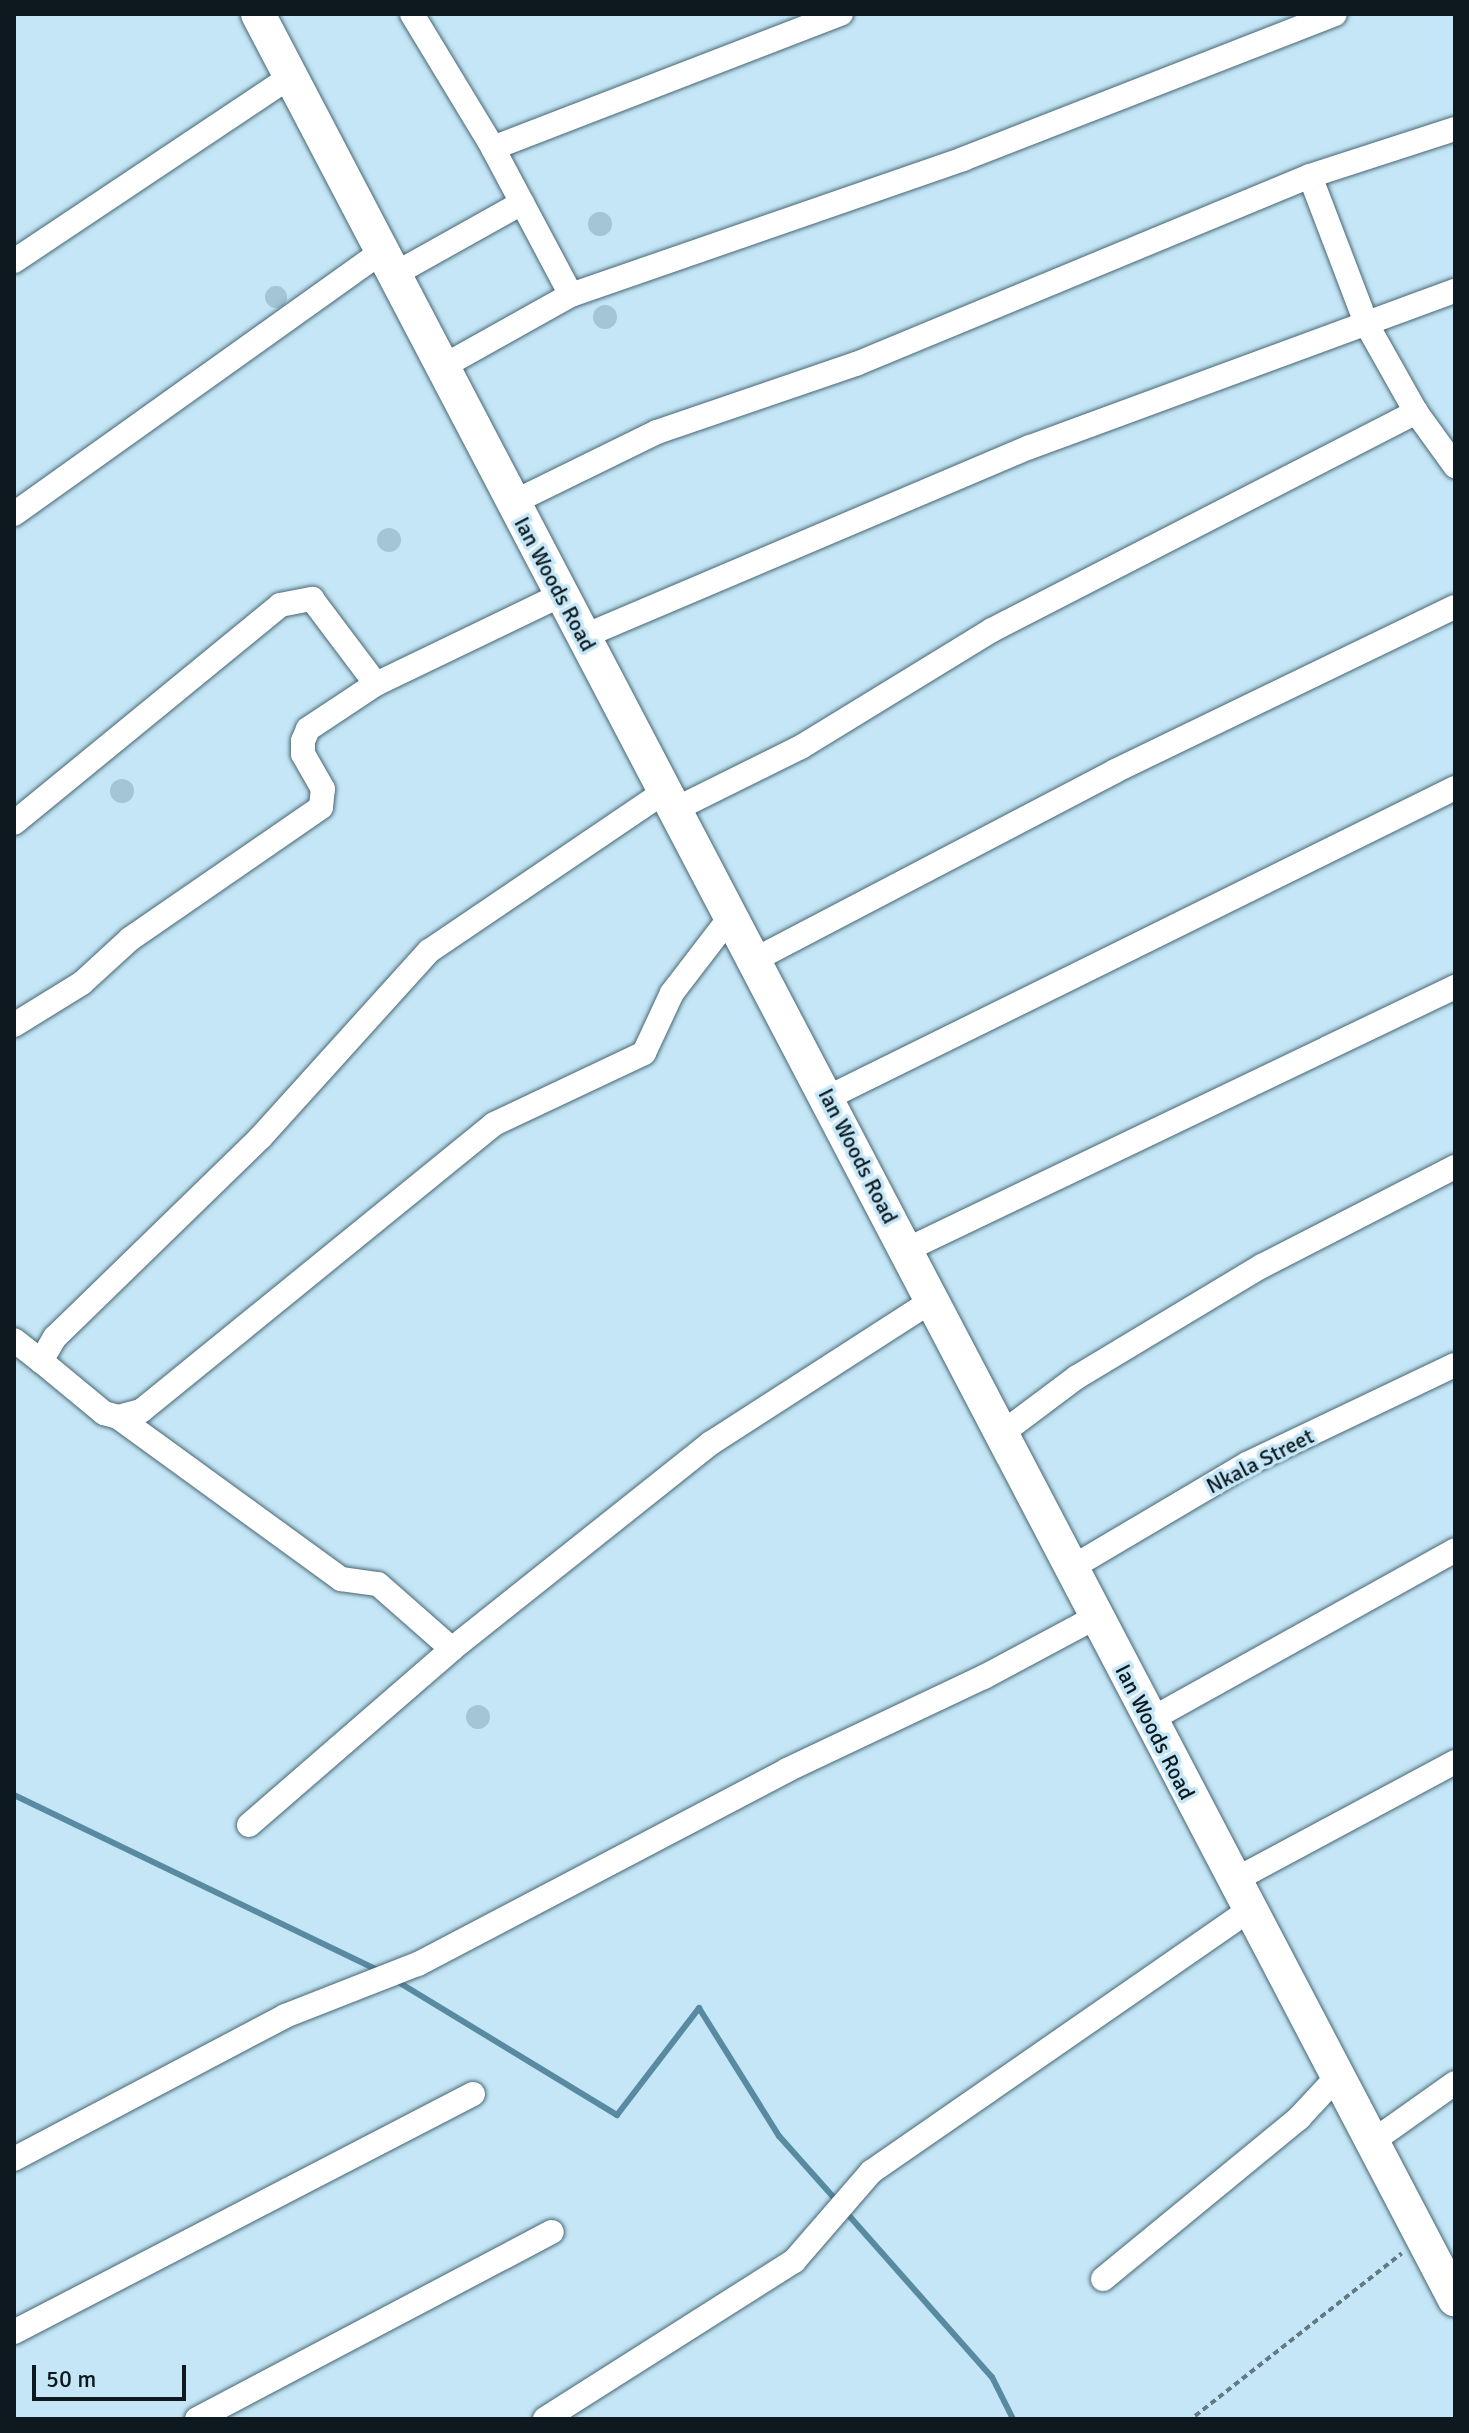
<!DOCTYPE html>
<style>
body{margin:0}
#map{position:relative;width:1469px;height:2433px;overflow:hidden;background:#c4e6f6;font-family:Signika,sans-serif}
div>[style]{position:absolute}
.stream>*{height:6px;margin:-3px;padding:0 3px;transform-origin:3px;border-radius:3px;background:#588ba1}
.building>*{inset:0;background:#a4c5d5}
.round{border-radius:50%}
.path>*{height:4px;margin-top:-2px;transform-origin:0;background:repeating-linear-gradient(90deg,#637a85 0 6px,transparent 0 10px)}
.roads{filter:drop-shadow(0 0 2px #486674) drop-shadow(0 0 2px #486674)}
.street>*{height:24px;margin:-12px;padding:0 12px;transform-origin:12px;border-radius:12px;background:#fff}
.secondary>*{height:34px;margin:-17px;padding:0 17px;transform-origin:17px;border-radius:17px;background:#fff}
span{translate:-50% -50%;white-space:nowrap;text-align:center;line-height:1.15;-webkit-text-stroke:7px #c4e6f6;paint-order:stroke}
.street-label{font-size:22px;color:#0d191f}
.frame{position:absolute;inset:0;border:16px solid #0d191f;pointer-events:none}
.scale{position:absolute;left:32px;top:2365px;width:154px;height:36px;box-sizing:border-box;border:4px solid #0d191f;border-top:0;padding-left:10px;font-size:24px;line-height:28px;white-space:nowrap;color:#0d191f;-webkit-text-stroke:6px #c4e6f6;paint-order:stroke}
</style>
<div id="map">
<div class="stream">
<i style="left:14px;top:1795px;width:408px;rotate:25.7deg"></i>
<i style="left:395px;top:1980px;width:260px;rotate:31.3deg"></i>
<i style="left:617px;top:2115px;width:135px;rotate:-52.5deg"></i>
<i style="left:699px;top:2008px;width:151px;rotate:58deg"></i>
<i style="left:779px;top:2136px;width:87px;rotate:48.3deg"></i>
<i style="left:844px;top:2210px;width:223px;rotate:48.5deg"></i>
<i style="left:992px;top:2377px;width:47px;rotate:63.4deg"></i>
</div>
<div class="building">
<i class="round" style="left:588px;top:212px;width:24px;height:24px"></i>
<i class="round" style="left:265px;top:286px;width:22px;height:22px"></i>
<i class="round" style="left:593px;top:305px;width:24px;height:24px"></i>
<i class="round" style="left:377px;top:528px;width:24px;height:24px"></i>
<i class="round" style="left:110px;top:779px;width:24px;height:24px"></i>
<i class="round" style="left:466px;top:1705px;width:24px;height:24px"></i>
</div>
<div class="path">
<i style="left:1195px;top:2416px;width:263px;rotate:-38.2deg"></i>
</div>
<div class="roads">
<div class="street">
<i style="left:412px;top:14px;width:157px;rotate:58.8deg"></i>
<i style="left:1310px;top:176px;width:152px;rotate:-18deg"></i>
<i style="left:14px;top:261px;width:332px;rotate:-33.7deg"></i>
<i style="left:393px;top:275px;width:148px;rotate:-29.2deg"></i>
<i style="left:571px;top:295px;width:166px;rotate:-118deg"></i>
<i style="left:493px;top:148px;width:373px;rotate:-21.1deg"></i>
<i style="left:442px;top:367px;width:148px;rotate:-29.2deg"></i>
<i style="left:571px;top:295px;width:415px;rotate:-19.1deg"></i>
<i style="left:963px;top:159px;width:399px;rotate:-21.3deg"></i>
<i style="left:512px;top:503px;width:161px;rotate:-26.1deg"></i>
<i style="left:657px;top:432px;width:210px;rotate:-18.9deg"></i>
<i style="left:856px;top:364px;width:491px;rotate:-22.5deg"></i>
<i style="left:1310px;top:176px;width:160px;rotate:69.1deg"></i>
<i style="left:1367px;top:325px;width:100px;rotate:60.6deg"></i>
<i style="left:1416px;top:412px;width:67px;rotate:54.2deg"></i>
<i style="left:14px;top:514px;width:451px;rotate:-35.5deg"></i>
<i style="left:582px;top:637px;width:487px;rotate:-23deg"></i>
<i style="left:1030px;top:447px;width:453px;rotate:-20.2deg"></i>
<i style="left:667px;top:790px;width:287px;rotate:145.9deg"></i>
<i style="left:429px;top:951px;width:251px;rotate:132.1deg"></i>
<i style="left:261px;top:1137px;width:287px;rotate:135.8deg"></i>
<i style="left:55px;top:1337px;width:28px;rotate:120deg"></i>
<i style="left:41px;top:1361px;width:82px;rotate:39.5deg"></i>
<i style="left:104px;top:1413px;width:15px;rotate:16deg"></i>
<i style="left:118px;top:1417px;width:24px;rotate:-15deg"></i>
<i style="left:141px;top:1411px;width:455px;rotate:-39.1deg"></i>
<i style="left:494px;top:1124px;width:166px;rotate:-25.3deg"></i>
<i style="left:644px;top:1053px;width:66px;rotate:-65deg"></i>
<i style="left:672px;top:993px;width:97px;rotate:-52.5deg"></i>
<i style="left:678px;top:808px;width:137px;rotate:-26.4deg"></i>
<i style="left:801px;top:747px;width:224px;rotate:-31.5deg"></i>
<i style="left:992px;top:630px;width:477px;rotate:-27.2deg"></i>
<i style="left:14px;top:823px;width:344px;rotate:-39.3deg"></i>
<i style="left:280px;top:605px;width:33px;rotate:-11deg"></i>
<i style="left:312px;top:599px;width:106px;rotate:53deg"></i>
<i style="left:376px;top:684px;width:205px;rotate:-25.7deg"></i>
<i style="left:754px;top:960px;width:407px;rotate:-27.6deg"></i>
<i style="left:1115px;top:771px;width:377px;rotate:-25.8deg"></i>
<i style="left:14px;top:1025px;width:80px;rotate:-31.7deg"></i>
<i style="left:82px;top:983px;width:65px;rotate:-42.5deg"></i>
<i style="left:130px;top:939px;width:232px;rotate:-34.6deg"></i>
<i style="left:321px;top:807px;width:18px;rotate:-84deg"></i>
<i style="left:323px;top:789px;width:40px;rotate:-119.7deg"></i>
<i style="left:303px;top:754px;width:13px;rotate:-90deg"></i>
<i style="left:303px;top:741px;width:13px;rotate:-67deg"></i>
<i style="left:308px;top:729px;width:82px;rotate:-33.5deg"></i>
<i style="left:829px;top:1097px;width:698px;rotate:-26.27deg"></i>
<i style="left:906px;top:1250px;width:609px;rotate:-25.6deg"></i>
<i style="left:14px;top:1340px;width:34px;rotate:38deg"></i>
<i style="left:118px;top:1417px;width:276px;rotate:36deg"></i>
<i style="left:341px;top:1579px;width:37px;rotate:8deg"></i>
<i style="left:378px;top:1584px;width:98px;rotate:41.3deg"></i>
<i style="left:1001px;top:1434px;width:95px;rotate:-36.9deg"></i>
<i style="left:1077px;top:1377px;width:216px;rotate:-31deg"></i>
<i style="left:1262px;top:1266px;width:217px;rotate:-27.2deg"></i>
<i style="left:1071px;top:1568px;width:204px;rotate:-30.6deg"></i>
<i style="left:1247px;top:1464px;width:230px;rotate:-25.5deg"></i>
<i style="left:1150px;top:1720px;width:349px;rotate:-29.1deg"></i>
<i style="left:249px;top:1825px;width:269px;rotate:-40.9deg"></i>
<i style="left:452px;top:1649px;width:331px;rotate:-38.5deg"></i>
<i style="left:711px;top:1443px;width:262px;rotate:-32.8deg"></i>
<i style="left:1233px;top:1881px;width:252px;rotate:-28.2deg"></i>
<i style="left:1373px;top:2141px;width:100px;rotate:-35.3deg"></i>
<i style="left:14px;top:2159px;width:306px;rotate:-27.8deg"></i>
<i style="left:285px;top:2016px;width:143px;rotate:-21.4deg"></i>
<i style="left:418px;top:1964px;width:417px;rotate:-27.7deg"></i>
<i style="left:787px;top:1770px;width:218px;rotate:-25.3deg"></i>
<i style="left:984px;top:1677px;width:127px;rotate:-28.2deg"></i>
<i style="left:1103px;top:2279px;width:254px;rotate:-39.4deg"></i>
<i style="left:1299px;top:2118px;width:57px;rotate:-47.1deg"></i>
<i style="left:14px;top:2332px;width:517px;rotate:-27.41deg"></i>
<i style="left:197px;top:2419px;width:401px;rotate:-27.8deg"></i>
<i style="left:545px;top:2419px;width:295px;rotate:-32.4deg"></i>
<i style="left:794px;top:2261px;width:118px;rotate:-49.1deg"></i>
<i style="left:871px;top:2172px;width:459px;rotate:-34.7deg"></i>
</div>
<div class="secondary">
<i style="left:258px;top:14px;width:2580px;rotate:62.36deg"></i>
</div>
</div>
<div class="street-label">
<span style="left:555px;top:584px;rotate:62deg">Ian Woods Road</span>
<span style="left:858px;top:1156px;rotate:63deg">Ian Woods Road</span>
<span style="left:1260px;top:1461px;rotate:-27deg">Nkala Street</span>
<span style="left:1155px;top:1732px;rotate:63deg">Ian Woods Road</span>
</div>
<div class="frame"></div>
<div class="scale">50 m</div>
</div>
